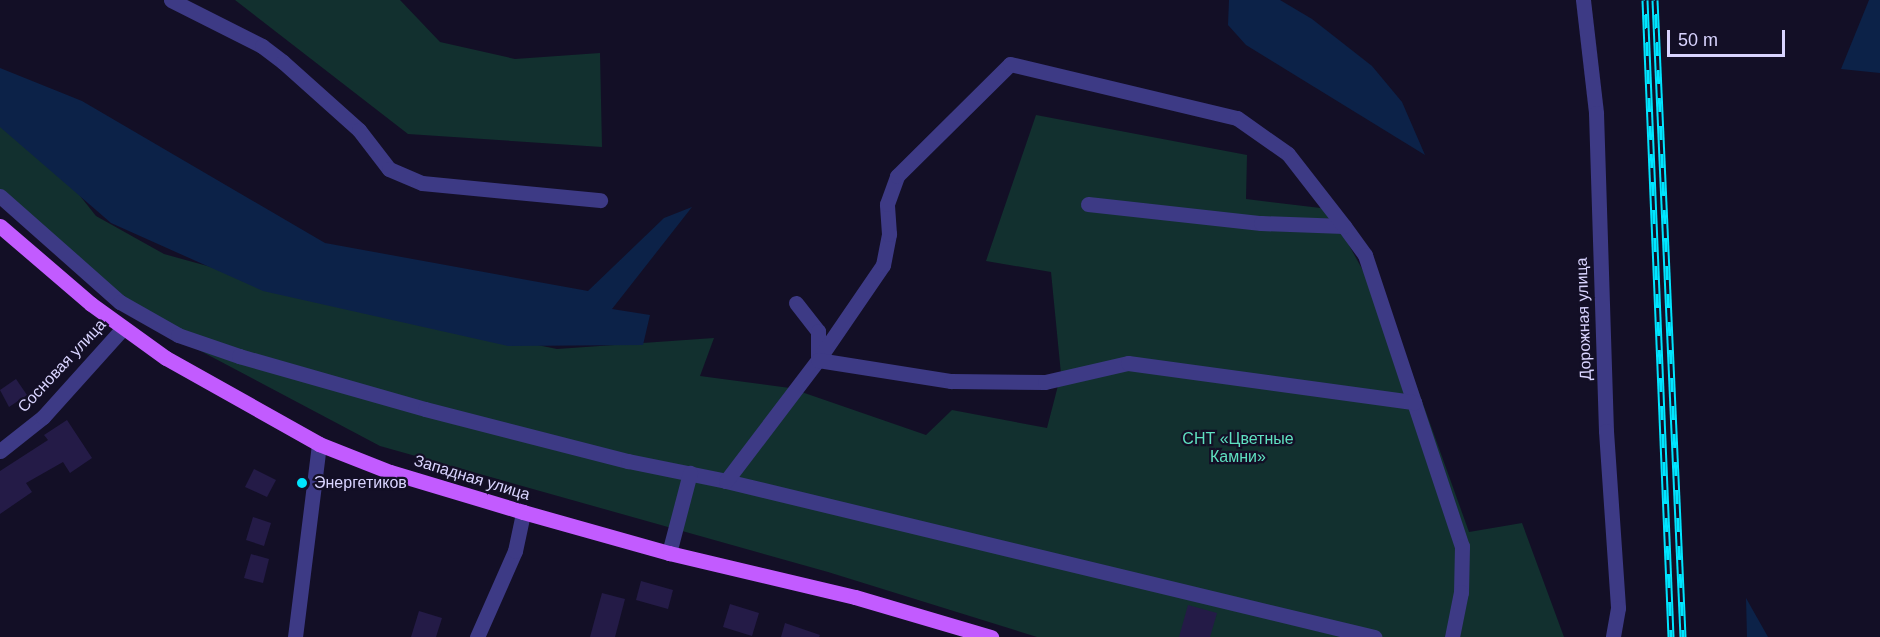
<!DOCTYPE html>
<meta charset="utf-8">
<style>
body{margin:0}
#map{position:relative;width:1880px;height:637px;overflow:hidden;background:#130f26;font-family:Helvetica,sans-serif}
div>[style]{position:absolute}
.green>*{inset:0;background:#12302f}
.water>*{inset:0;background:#0c2248}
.building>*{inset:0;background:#241b47}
.minor>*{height:15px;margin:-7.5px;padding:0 7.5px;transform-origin:7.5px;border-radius:7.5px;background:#3d3a85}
.major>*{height:15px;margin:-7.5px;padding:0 7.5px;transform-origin:7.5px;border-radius:7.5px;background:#c25bff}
.rail>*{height:7px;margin-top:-3.5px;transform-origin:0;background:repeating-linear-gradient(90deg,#130f26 0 14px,#00e5ff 0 28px);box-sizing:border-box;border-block:2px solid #00e5ff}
.dots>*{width:16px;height:16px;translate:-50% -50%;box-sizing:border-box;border:3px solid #130f26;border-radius:50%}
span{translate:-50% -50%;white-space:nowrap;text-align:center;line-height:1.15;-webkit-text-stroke:4.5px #130f26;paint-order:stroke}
.street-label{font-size:16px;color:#d9d4ff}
.park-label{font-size:16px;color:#5fe0c0}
.poi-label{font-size:16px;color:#d9d4ff}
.left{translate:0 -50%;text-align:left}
.scale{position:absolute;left:1667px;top:30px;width:118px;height:27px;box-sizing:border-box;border:3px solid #d9d4ff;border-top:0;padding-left:8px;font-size:18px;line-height:21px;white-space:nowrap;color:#d9d4ff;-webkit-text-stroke:4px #130f26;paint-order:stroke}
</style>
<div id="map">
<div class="green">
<i style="clip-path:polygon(235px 0,400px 0,440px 42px,515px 59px,600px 53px,602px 147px,408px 134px)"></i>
<i style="clip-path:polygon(0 108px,69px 182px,96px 216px,164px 254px,370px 311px,557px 349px,714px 338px,700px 376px,790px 388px,926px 435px,952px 410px,1047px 428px,1061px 374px,1051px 272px,986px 261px,1036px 115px,1247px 155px,1246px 199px,1329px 209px,1398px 334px,1469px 532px,1522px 523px,1564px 637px,1037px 637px,828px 572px,380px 446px,142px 320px,0 201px)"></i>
</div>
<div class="water">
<i style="clip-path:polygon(1229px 0,1280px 0,1312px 19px,1372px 66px,1402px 102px,1425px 155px,1246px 45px,1228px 25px)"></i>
<i style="clip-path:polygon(1869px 0,1880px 0,1880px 73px,1841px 69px)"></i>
<i style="clip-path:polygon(0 68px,82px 101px,325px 243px,588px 291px,664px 218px,692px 207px,612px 309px,650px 315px,643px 345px,508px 346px,263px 291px,111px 223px,0 127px)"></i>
<i style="clip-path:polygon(1746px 598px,1768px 637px,1747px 637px)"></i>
</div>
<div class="building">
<i style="clip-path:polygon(16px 379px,27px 395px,9px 407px,0 390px)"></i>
<i style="clip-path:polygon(67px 420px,92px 458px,70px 473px,63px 462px,26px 483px,32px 492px,0 514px,0 471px,48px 440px,44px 435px)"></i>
<i style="clip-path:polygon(254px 469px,276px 480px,267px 497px,245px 487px)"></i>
<i style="clip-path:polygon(253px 517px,271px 523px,264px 546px,246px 540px)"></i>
<i style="clip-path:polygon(251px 554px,269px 559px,263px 583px,244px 578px)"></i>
<i style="clip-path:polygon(641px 581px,673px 590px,668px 609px,636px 600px)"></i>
<i style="clip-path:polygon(602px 593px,625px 599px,615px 637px,590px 637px)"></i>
<i style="clip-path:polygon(730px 604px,759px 613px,752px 636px,723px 627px)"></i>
<i style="clip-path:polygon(1188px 605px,1217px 613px,1210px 637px,1179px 637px)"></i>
<i style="clip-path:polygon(419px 611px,442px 618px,436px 637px,411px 637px)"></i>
<i style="clip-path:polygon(785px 623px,820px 635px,819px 637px,781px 637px)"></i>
</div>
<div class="minor">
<i style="left:171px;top:0;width:102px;rotate:26.8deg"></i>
<i style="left:262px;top:46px;width:26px;rotate:37deg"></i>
<i style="left:283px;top:62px;width:102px;rotate:41.8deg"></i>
<i style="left:359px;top:130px;width:49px;rotate:52.4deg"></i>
<i style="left:389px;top:169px;width:36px;rotate:23deg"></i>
<i style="left:422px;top:183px;width:179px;rotate:5.5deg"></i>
<i style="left:1583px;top:0;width:114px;rotate:83.4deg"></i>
<i style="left:1596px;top:113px;width:318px;rotate:88.2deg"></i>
<i style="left:1606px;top:431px;width:177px;rotate:86.1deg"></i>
<i style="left:1618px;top:608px;width:29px;rotate:100deg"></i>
<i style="left:0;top:196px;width:160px;rotate:41.5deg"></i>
<i style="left:120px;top:302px;width:67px;rotate:29.6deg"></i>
<i style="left:178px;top:335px;width:65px;rotate:19deg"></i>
<i style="left:239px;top:356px;width:193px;rotate:15.9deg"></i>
<i style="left:425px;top:409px;width:210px;rotate:14.4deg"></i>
<i style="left:628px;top:461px;width:100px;rotate:11.5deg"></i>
<i style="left:726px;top:481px;width:667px;rotate:13.54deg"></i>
<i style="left:1088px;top:204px;width:174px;rotate:6.3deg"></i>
<i style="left:1261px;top:223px;width:83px;rotate:2.1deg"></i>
<i style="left:1344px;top:226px;width:36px;rotate:54deg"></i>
<i style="left:1365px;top:255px;width:307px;rotate:71.6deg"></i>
<i style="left:1462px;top:546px;width:46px;rotate:91.2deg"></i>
<i style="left:1461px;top:592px;width:46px;rotate:101.3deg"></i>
<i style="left:796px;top:303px;width:36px;rotate:52deg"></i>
<i style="left:818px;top:331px;width:29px;rotate:90deg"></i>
<i style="left:818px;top:360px;width:115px;rotate:-55.6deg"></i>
<i style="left:883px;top:265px;width:32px;rotate:-79deg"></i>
<i style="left:889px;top:234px;width:30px;rotate:-94deg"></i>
<i style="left:887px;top:204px;width:30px;rotate:-70deg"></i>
<i style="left:897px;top:176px;width:159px;rotate:-44.7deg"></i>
<i style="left:1010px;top:64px;width:233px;rotate:13.4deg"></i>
<i style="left:1237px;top:118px;width:62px;rotate:35.2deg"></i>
<i style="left:1288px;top:154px;width:91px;rotate:52.1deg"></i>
<i style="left:0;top:451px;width:55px;rotate:-38.3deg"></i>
<i style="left:43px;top:417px;width:120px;rotate:-48deg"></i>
<i style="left:726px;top:481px;width:152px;rotate:-52.8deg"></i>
<i style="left:818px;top:360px;width:135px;rotate:9deg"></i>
<i style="left:951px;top:381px;width:94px;rotate:0.6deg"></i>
<i style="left:1045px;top:382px;width:85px;rotate:-12.9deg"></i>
<i style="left:1128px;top:363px;width:289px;rotate:7.8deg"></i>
<i style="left:669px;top:553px;width:83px;rotate:-75.3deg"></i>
<i style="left:295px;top:637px;width:194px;rotate:-82.9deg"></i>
<i style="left:477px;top:637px;width:94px;rotate:-66.2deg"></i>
<i style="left:515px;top:551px;width:40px;rotate:-78deg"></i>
</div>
<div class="major">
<i style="left:0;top:226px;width:120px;rotate:40.6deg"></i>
<i style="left:91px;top:304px;width:92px;rotate:35.8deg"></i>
<i style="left:166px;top:358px;width:176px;rotate:29.3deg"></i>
<i style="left:319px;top:444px;width:76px;rotate:21.5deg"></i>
<i style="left:390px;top:472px;width:139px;rotate:16.7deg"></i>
<i style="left:523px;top:512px;width:152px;rotate:15.7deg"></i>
<i style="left:669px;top:553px;width:191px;rotate:13.3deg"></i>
<i style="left:855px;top:597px;width:142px;rotate:16.4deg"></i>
</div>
<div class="rail">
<i style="left:1645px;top:0;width:638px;rotate:87.66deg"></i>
<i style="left:1655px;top:0;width:638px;rotate:87.48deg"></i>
</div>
<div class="dots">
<i style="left:302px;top:483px;background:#00e5ff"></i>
</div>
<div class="street-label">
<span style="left:1584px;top:319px;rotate:-92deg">Дорожная улица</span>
<span style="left:62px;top:366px;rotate:-47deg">Сосновая улица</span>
<span style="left:472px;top:478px;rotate:17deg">Западная улица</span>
</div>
<div class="park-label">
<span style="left:1238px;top:448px">СНТ «Цветные<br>Камни»</span>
</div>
<div class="poi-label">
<span class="left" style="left:314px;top:483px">Энергетиков</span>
</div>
<div class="scale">50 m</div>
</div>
